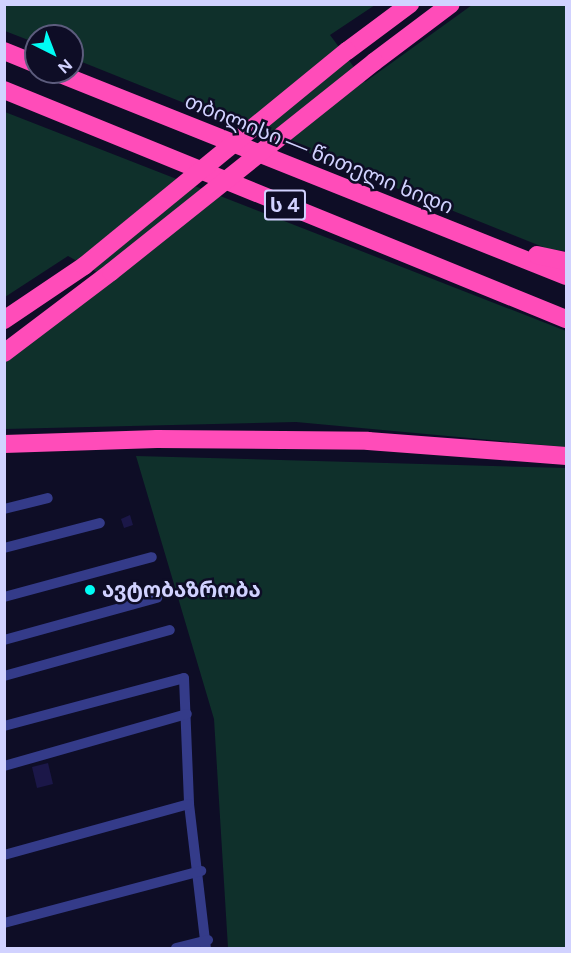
<!DOCTYPE html>
<meta charset="utf-8">
<style>
body{margin:0}
#map{position:relative;width:571px;height:953px;overflow:hidden;background:#0e0d26;font-family:Figtree,"Noto Sans Georgian",sans-serif}
div>[style]{position:absolute}
.green>*{inset:0;background:#0f302b}
.building>*{inset:0;background:#1b1748}
.service>*{height:10px;margin:-5px;padding:0 5px;transform-origin:5px;border-radius:5px;background:#343b89}
.motorway>*{height:18px;margin:-9px;padding:0 9px;transform-origin:9px;border-radius:9px;background:#ff4cb9}
.motorway-bridge>*{height:18px;margin:-9px;padding:0 9px;transform-origin:9px;border-radius:9px;background:#ff4cb9}
.dots>*{width:16px;height:16px;translate:-50% -50%;box-sizing:border-box;border:3px solid #0e0d26;border-radius:50%}
span{translate:-50% -50%;white-space:nowrap;text-align:center;line-height:1.15;-webkit-text-stroke:5px #0e0d26;paint-order:stroke}
.shield-label span{padding:2px 4px;background:#0e0d26;border:2px solid;border-radius:4px;-webkit-text-stroke-width:0}
.shield-label{font-size:20px;color:#d1d2ff;font-weight:700}
.street-label{font-size:21px;color:#d1d2ff}
.poi-label{font-size:21px;color:#d1d2ff;font-weight:700}
.left{translate:0 -50%;text-align:left}
.frame{position:absolute;inset:0;border:6px solid #d1d2ff;pointer-events:none}
.north{position:absolute;left:24px;top:24px;width:60px;height:60px;box-sizing:border-box;background:#0e0d26;border:2px solid #5c5c7d;border-radius:50%;rotate:138deg;font-size:16px;font-weight:700;line-height:24px;text-align:center;color:#d1d2ff}
.north::after{content:'';display:block;margin:auto;width:21px;height:27px;background:#00fcf5;clip-path:polygon(50% 0,100% 100%,50% 72%,0 100%)}
</style>
<div id="map">
<div class="green">
<i style="clip-path:polygon(4px 5px,375px 5px,330px 35px,365px 82px,472px 5px,566px 5px,566px 251px,548px 249px,72px 58px,72px 36px,36px 36px,36px 43px,5px 31px)"></i>
<i style="clip-path:polygon(5px 112px,566px 331px,566px 447px,296px 422px,5px 429px,5px 361px,113px 281px,68px 256px,5px 297px)"></i>
<i style="clip-path:polygon(136px 456px,566px 468px,566px 948px,228px 948px,214px 719px)"></i>
</div>
<div class="building">
<i style="clip-path:polygon(130px 515px,133px 525px,124px 528px,121px 519px)"></i>
<i style="clip-path:polygon(48px 763px,53px 784px,37px 788px,32px 767px)"></i>
</div>
<div class="service">
<i style="left:4px;top:509px;width:45px;rotate:-14deg"></i>
<i style="left:4px;top:548px;width:99px;rotate:-14.6deg"></i>
<i style="left:4px;top:597px;width:153px;rotate:-15.1deg"></i>
<i style="left:4px;top:640px;width:159px;rotate:-15.4deg"></i>
<i style="left:4px;top:676px;width:172px;rotate:-15.5deg"></i>
<i style="left:4px;top:726px;width:186px;rotate:-14.9deg"></i>
<i style="left:184px;top:678px;width:126px;rotate:87.7deg"></i>
<i style="left:189px;top:804px;width:145px;rotate:83.3deg"></i>
<i style="left:4px;top:766px;width:190px;rotate:-15.9deg"></i>
<i style="left:4px;top:855px;width:192px;rotate:-15.4deg"></i>
<i style="left:4px;top:923px;width:204px;rotate:-14.8deg"></i>
<i style="left:176px;top:948px;width:33px;rotate:-14deg"></i>
</div>
<div class="motorway">
<i style="left:4px;top:51px;width:35px;rotate:22deg"></i>
<i style="left:347px;top:51px;width:79px;rotate:-36.7deg"></i>
<i style="left:374px;top:62px;width:96px;rotate:-37deg"></i>
<i style="left:55px;top:72px;width:550px;rotate:21.76deg"></i>
<i style="left:4px;top:90px;width:607px;rotate:22.17deg"></i>
<i style="left:537px;top:255px;width:30px;rotate:12deg"></i>
<i style="left:4px;top:320px;width:97px;rotate:-34deg"></i>
<i style="left:4px;top:353px;width:134px;rotate:-37.1deg"></i>
<i style="left:4px;top:444px;width:153px;rotate:-1.9deg"></i>
<i style="left:157px;top:439px;width:211px;rotate:0.5deg"></i>
<i style="left:368px;top:441px;width:199px;rotate:4.3deg"></i>
</div>
<div class="motorway-bridge">
<i style="left:84px;top:266px;width:340px;rotate:-39.3deg"></i>
<i style="left:111px;top:272px;width:337px;rotate:-38.6deg"></i>
</div>
<div class="dots">
<i style="left:90px;top:590px;background:#00fcf5"></i>
</div>
<div class="shield-label">
<span style="left:285px;top:205px">ს 4</span>
</div>
<div class="street-label">
<span style="left:319px;top:154px;rotate:22deg">თბილისი — წითელი ხიდი</span>
</div>
<div class="poi-label">
<span class="left" style="left:102px;top:590px">ავტობაზრობა</span>
</div>
<div class="frame"></div>
<div class="north">N</div>
</div>
